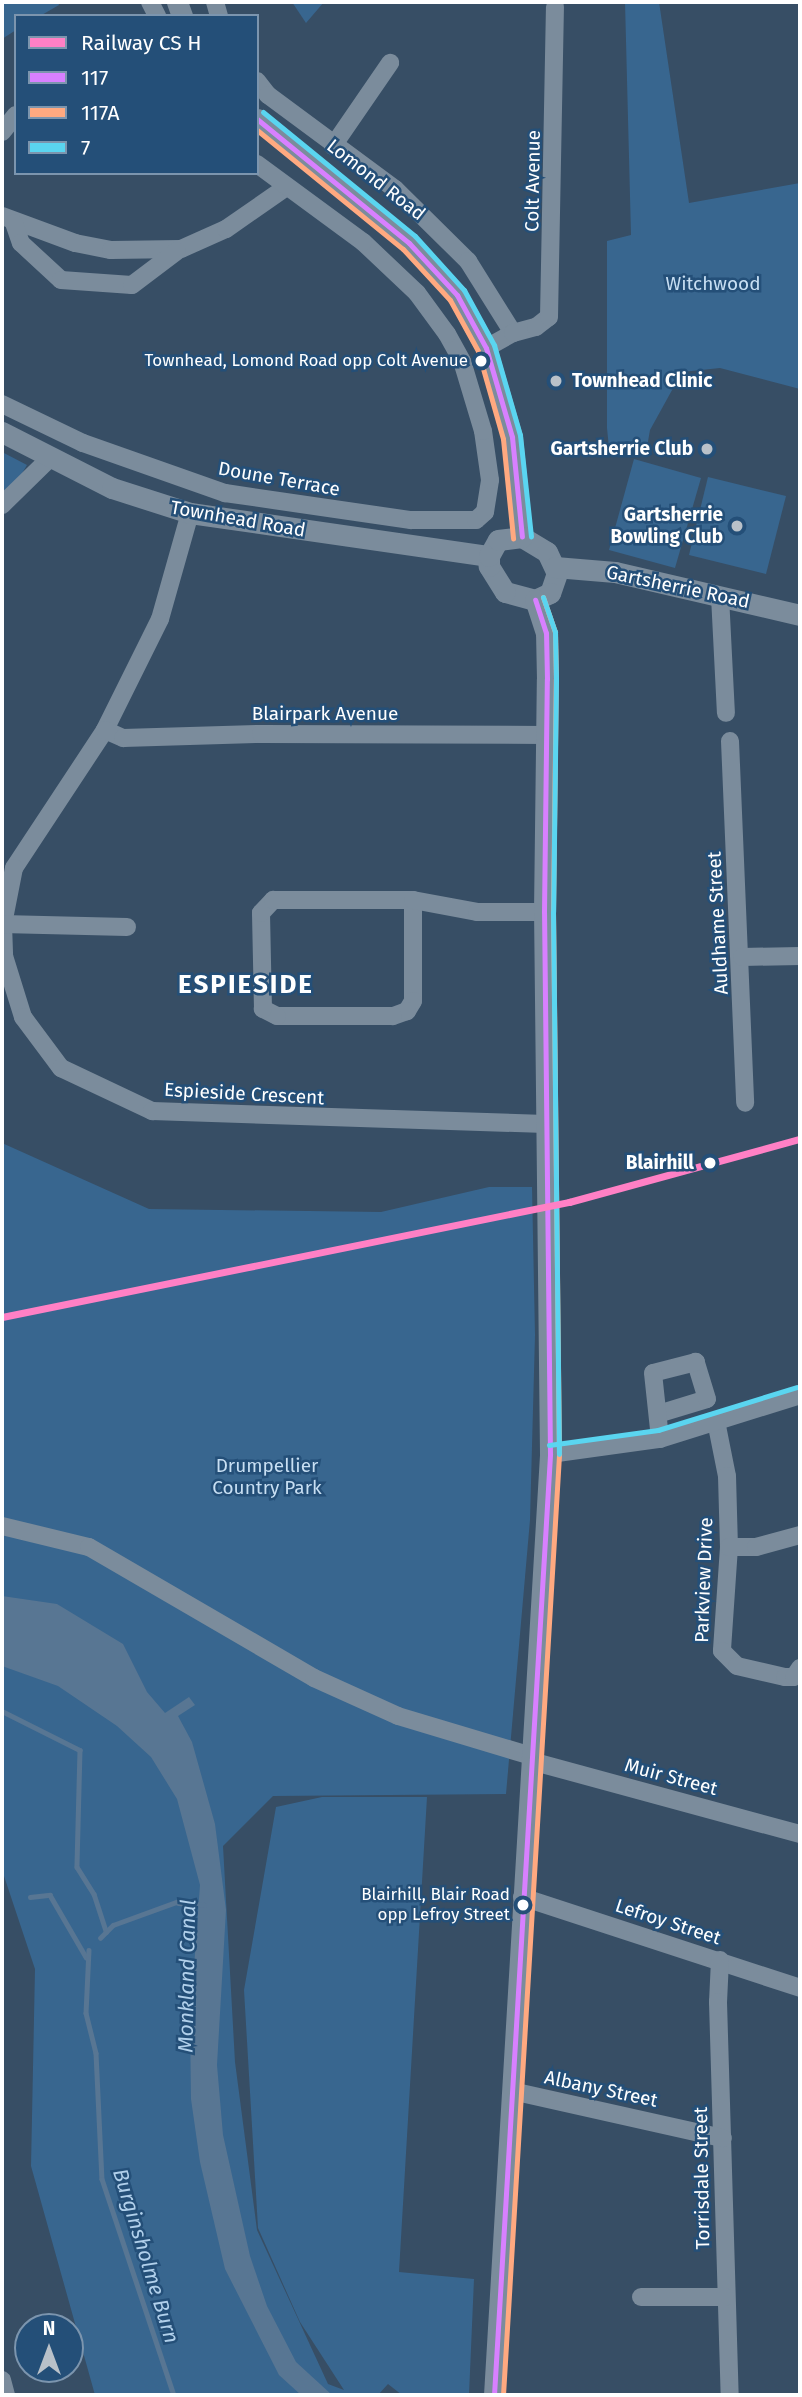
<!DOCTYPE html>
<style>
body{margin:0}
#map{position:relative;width:802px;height:2397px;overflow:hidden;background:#374e65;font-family:"Fira Sans",sans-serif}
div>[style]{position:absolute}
.green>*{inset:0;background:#38668f}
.water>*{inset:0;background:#587693}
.stream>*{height:4.5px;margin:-2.25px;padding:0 2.25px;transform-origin:2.25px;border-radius:2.25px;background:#587693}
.minor>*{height:18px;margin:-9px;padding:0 9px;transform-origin:9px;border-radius:9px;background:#7b8c9c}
.tertiary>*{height:21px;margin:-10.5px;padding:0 10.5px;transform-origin:10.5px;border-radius:10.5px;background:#7b8c9c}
.bus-1>*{height:5px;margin:-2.5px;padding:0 2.5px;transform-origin:2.5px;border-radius:2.5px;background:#d880ff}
.bus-2>*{height:5px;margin:-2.5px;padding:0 2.5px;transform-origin:2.5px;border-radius:2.5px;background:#ffa980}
.bus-3>*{height:5px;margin:-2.5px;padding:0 2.5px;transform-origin:2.5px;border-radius:2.5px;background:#5ad5f0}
.rail-1>*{height:7px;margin:-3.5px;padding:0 3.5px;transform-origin:3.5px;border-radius:3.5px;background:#ff80c5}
.dots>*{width:19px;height:19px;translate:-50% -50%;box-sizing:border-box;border:4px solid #244f78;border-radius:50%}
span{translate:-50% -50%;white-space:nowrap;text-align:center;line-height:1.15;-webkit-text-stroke:5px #244f78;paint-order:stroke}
.bus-label{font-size:17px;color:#fff}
.right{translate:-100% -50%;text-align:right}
.street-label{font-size:19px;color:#fff}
.park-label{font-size:19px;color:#c8dff3}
.poi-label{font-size:19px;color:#fff;font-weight:700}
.left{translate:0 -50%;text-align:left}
.stop-label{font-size:19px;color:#fff;font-weight:700}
.water-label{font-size:21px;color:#b1d0eb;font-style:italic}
.district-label{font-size:26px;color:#fff;font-weight:700;letter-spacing:2px}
.frame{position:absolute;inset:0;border:4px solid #fff;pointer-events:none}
.legend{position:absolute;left:14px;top:14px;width:245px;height:161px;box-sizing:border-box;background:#244f78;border:2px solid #7c95ae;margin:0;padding:9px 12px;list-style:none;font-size:21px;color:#fff}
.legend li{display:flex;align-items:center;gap:14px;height:35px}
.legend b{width:35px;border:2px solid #7c95ae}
.north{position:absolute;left:14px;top:2313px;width:70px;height:70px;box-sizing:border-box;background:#244f78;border:2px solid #7c95ae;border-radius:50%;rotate:0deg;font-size:19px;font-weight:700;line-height:28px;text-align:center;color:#fff}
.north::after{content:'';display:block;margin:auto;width:24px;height:32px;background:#b9c1c9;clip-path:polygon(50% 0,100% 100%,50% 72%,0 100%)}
</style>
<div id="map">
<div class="green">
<i style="clip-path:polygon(2px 2px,58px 2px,59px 5px,40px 16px,16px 16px,16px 30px,2px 39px)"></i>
<i style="clip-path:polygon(292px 2px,324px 2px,306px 23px)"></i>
<i style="clip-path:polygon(625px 2px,659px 2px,689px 203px,800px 183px,800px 389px,720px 368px,682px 372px,650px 430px,646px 453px,609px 448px,607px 428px,607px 241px,631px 235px)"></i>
<i style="clip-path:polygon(2px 452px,27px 465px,2px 507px)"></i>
<i style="clip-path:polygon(634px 459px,701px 478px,675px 568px,609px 550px)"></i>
<i style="clip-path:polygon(708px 477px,786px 496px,766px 574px,689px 555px)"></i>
<i style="clip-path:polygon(2px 1143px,149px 1209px,381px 1212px,489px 1187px,532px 1187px,535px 1335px,530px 1520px,506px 1794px,273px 1796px,223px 1846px,235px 2062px,257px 2230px,328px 2384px,344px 2390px,300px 2322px,258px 2228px,244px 1990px,276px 1807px,322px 1797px,427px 1797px,399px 2272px,474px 2279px,469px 2395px,402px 2395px,388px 2384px,378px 2395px,95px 2395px,31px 2166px,35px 1969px,2px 1870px)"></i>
</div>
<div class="water">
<i style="clip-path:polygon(2px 1596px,57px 1604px,123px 1644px,147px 1692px,165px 1713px,189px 1697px,195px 1705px,178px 1716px,192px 1742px,215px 1824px,226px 1910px,217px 2065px,223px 2135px,250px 2256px,267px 2306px,296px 2362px,332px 2395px,301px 2395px,279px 2375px,225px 2269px,200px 2162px,191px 2099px,190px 2022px,200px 1885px,177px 1799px,151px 1757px,117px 1726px,58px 1686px,2px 1666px)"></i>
</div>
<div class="stream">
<i style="left:2px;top:1711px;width:87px;rotate:26.6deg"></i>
<i style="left:80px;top:1750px;width:117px;rotate:91.5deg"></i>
<i style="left:77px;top:1867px;width:32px;rotate:58deg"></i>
<i style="left:94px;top:1894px;width:40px;rotate:72deg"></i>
<i style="left:30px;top:1897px;width:20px;rotate:-6deg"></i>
<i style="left:50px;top:1895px;width:72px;rotate:59.9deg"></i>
<i style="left:178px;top:1903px;width:26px;rotate:4deg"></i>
<i style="left:100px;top:1938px;width:18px;rotate:-45deg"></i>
<i style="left:113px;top:1925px;width:70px;rotate:-20deg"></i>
<i style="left:89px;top:1950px;width:63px;rotate:92.7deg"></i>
<i style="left:86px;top:2013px;width:41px;rotate:76deg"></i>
<i style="left:96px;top:2053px;width:126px;rotate:87.3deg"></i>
<i style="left:102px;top:2179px;width:228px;rotate:71.6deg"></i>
</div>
<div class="minor">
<i style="left:150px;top:2px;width:16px;rotate:63deg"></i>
<i style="left:215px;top:2px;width:15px;rotate:74deg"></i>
<i style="left:257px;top:81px;width:18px;rotate:52deg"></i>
<i style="left:268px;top:95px;width:158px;rotate:36.5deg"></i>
<i style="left:395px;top:189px;width:103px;rotate:44.6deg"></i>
<i style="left:468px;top:261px;width:85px;rotate:58deg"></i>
<i style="left:513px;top:333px;width:31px;rotate:151deg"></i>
<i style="left:2px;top:132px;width:22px;rotate:-51deg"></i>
<i style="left:333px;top:146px;width:101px;rotate:-55.5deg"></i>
<i style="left:2px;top:216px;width:78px;rotate:20.3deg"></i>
<i style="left:75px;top:243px;width:37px;rotate:11deg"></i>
<i style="left:111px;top:250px;width:70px;rotate:-0.8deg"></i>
<i style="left:181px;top:249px;width:49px;rotate:-24deg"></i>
<i style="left:226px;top:229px;width:72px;rotate:-34.8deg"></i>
<i style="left:14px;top:223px;width:21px;rotate:71deg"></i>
<i style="left:21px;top:243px;width:54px;rotate:42.8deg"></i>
<i style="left:61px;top:280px;width:71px;rotate:4deg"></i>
<i style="left:132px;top:285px;width:56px;rotate:-37.1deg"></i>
<i style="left:513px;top:333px;width:24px;rotate:-15deg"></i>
<i style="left:536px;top:327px;width:16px;rotate:-38deg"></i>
<i style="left:549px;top:317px;width:310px;rotate:-88.9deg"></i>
<i style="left:2px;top:404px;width:90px;rotate:25.7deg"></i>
<i style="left:83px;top:443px;width:151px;rotate:19.4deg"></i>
<i style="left:225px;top:493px;width:188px;rotate:8.3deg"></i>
<i style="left:411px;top:520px;width:65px"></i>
<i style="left:476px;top:520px;width:12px;rotate:-42deg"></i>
<i style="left:485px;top:512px;width:32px;rotate:-81deg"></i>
<i style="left:490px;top:480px;width:49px;rotate:-98.1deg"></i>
<i style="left:483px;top:431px;width:73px;rotate:-106.7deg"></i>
<i style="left:462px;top:361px;width:31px;rotate:-119deg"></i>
<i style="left:447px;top:334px;width:51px;rotate:-126.2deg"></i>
<i style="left:417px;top:293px;width:74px;rotate:-136.6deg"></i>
<i style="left:363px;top:242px;width:132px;rotate:-143.7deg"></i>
<i style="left:2px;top:505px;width:66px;rotate:-44.4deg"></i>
<i style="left:190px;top:513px;width:110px;rotate:105.8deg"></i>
<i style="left:160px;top:619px;width:124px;rotate:116.4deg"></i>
<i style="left:105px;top:730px;width:165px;rotate:123.4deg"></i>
<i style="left:14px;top:868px;width:57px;rotate:101.1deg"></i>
<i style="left:3px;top:924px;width:32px;rotate:88deg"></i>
<i style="left:4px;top:956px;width:64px;rotate:72.7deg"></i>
<i style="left:23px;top:1017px;width:64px;rotate:53.3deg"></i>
<i style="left:61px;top:1068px;width:101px;rotate:25.3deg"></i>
<i style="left:152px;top:1111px;width:394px;rotate:1.9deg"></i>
<i style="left:720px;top:596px;width:117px;rotate:87.1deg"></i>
<i style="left:105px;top:730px;width:20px;rotate:24deg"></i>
<i style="left:123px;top:738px;width:138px;rotate:-1.7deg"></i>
<i style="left:261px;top:734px;width:286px;rotate:0.2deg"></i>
<i style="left:730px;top:741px;width:362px;rotate:87.6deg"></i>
<i style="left:413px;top:900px;width:101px;rotate:90deg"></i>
<i style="left:413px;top:1001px;width:12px;rotate:121deg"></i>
<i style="left:407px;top:1011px;width:15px;rotate:160deg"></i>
<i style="left:393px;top:1016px;width:116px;rotate:180deg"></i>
<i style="left:277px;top:1016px;width:16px;rotate:-153deg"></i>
<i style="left:263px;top:1009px;width:96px;rotate:-91.2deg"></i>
<i style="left:261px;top:913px;width:18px;rotate:-47deg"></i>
<i style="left:273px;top:900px;width:140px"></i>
<i style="left:413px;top:900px;width:65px;rotate:10.6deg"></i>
<i style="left:477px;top:912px;width:67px"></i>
<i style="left:2px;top:924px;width:125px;rotate:1.4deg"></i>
<i style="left:742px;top:957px;width:58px;rotate:-1deg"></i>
<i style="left:658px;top:1414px;width:51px;rotate:-17deg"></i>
<i style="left:707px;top:1399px;width:39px;rotate:-107deg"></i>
<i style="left:696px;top:1362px;width:44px;rotate:165.7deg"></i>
<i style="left:653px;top:1373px;width:66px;rotate:83.9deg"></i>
<i style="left:716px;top:1421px;width:56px;rotate:78.7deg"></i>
<i style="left:727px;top:1476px;width:71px;rotate:88.4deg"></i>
<i style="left:729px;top:1547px;width:104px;rotate:93.9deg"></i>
<i style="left:722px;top:1651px;width:21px;rotate:45deg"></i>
<i style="left:737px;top:1666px;width:49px;rotate:12.9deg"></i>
<i style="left:785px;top:1677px;width:9px"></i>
<i style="left:794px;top:1677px;width:11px;rotate:-56deg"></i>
<i style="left:550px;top:1454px;width:111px;rotate:-7.8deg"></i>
<i style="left:660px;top:1439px;width:147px;rotate:-17.4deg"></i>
<i style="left:2px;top:1526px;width:89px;rotate:13.6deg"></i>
<i style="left:89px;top:1547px;width:260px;rotate:30.2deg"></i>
<i style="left:314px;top:1678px;width:92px;rotate:24.3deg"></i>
<i style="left:398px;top:1716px;width:139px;rotate:16.7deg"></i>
<i style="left:729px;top:1547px;width:27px"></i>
<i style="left:756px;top:1547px;width:46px;rotate:-15.3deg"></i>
<i style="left:531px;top:1761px;width:279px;rotate:15.2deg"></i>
<i style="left:522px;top:1897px;width:293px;rotate:18.1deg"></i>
<i style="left:720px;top:1960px;width:42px;rotate:92.7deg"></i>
<i style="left:718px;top:2002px;width:393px;rotate:88.3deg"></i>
<i style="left:512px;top:2091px;width:216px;rotate:12.6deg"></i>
<i style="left:641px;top:2297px;width:84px"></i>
<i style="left:2px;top:2380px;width:16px;rotate:75deg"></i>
</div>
<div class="tertiary">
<i style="left:177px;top:2px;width:15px;rotate:70deg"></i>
<i style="left:257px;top:119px;width:196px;rotate:39.2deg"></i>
<i style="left:409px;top:243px;width:71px;rotate:47.3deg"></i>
<i style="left:457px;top:295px;width:60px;rotate:61.3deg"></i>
<i style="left:486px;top:348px;width:93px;rotate:73.7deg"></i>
<i style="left:512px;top:437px;width:100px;rotate:84.3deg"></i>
<i style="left:2px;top:432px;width:123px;rotate:27deg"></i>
<i style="left:112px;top:488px;width:82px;rotate:17.8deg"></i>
<i style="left:190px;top:513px;width:302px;rotate:8.2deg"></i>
<i style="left:522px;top:537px;width:29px;rotate:31deg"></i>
<i style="left:547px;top:552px;width:23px;rotate:65deg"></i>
<i style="left:557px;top:573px;width:21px;rotate:109deg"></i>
<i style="left:550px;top:593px;width:17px;rotate:155deg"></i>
<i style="left:535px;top:600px;width:31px;rotate:-165deg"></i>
<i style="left:505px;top:592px;width:31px;rotate:-122deg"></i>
<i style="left:489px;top:566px;width:10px;rotate:-90deg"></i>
<i style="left:489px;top:556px;width:18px;rotate:-61deg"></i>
<i style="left:498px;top:540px;width:24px;rotate:-7deg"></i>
<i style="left:555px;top:567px;width:60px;rotate:4.8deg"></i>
<i style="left:615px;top:572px;width:190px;rotate:13.1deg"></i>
<i style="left:494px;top:2395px;width:943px;rotate:-86.59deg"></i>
<i style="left:550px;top:1454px;width:542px;rotate:-90.63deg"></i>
<i style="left:544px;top:912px;width:233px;rotate:-89.3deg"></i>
<i style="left:547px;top:679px;width:46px;rotate:-91.2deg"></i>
<i style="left:546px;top:633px;width:35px;rotate:-108deg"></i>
</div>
<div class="bus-1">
<i style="left:257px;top:119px;width:196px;rotate:39.2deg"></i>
<i style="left:409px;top:243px;width:71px;rotate:47.3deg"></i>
<i style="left:457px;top:295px;width:60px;rotate:61.3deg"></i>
<i style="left:486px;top:348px;width:93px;rotate:73.7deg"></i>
<i style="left:512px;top:437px;width:100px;rotate:84.3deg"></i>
<i style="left:494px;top:2395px;width:943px;rotate:-86.59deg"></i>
<i style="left:550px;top:1454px;width:542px;rotate:-90.63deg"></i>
<i style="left:544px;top:912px;width:233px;rotate:-89.3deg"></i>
<i style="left:547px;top:679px;width:46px;rotate:-91.2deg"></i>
<i style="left:546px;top:633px;width:35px;rotate:-108deg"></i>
</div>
<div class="bus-2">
<i style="left:257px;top:130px;width:188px;rotate:39.2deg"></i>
<i style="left:403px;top:249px;width:69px;rotate:47.3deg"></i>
<i style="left:450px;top:300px;width:58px;rotate:61.2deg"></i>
<i style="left:478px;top:351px;width:91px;rotate:74.1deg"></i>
<i style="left:503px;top:439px;width:100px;rotate:84.2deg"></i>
<i style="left:503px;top:2395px;width:943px;rotate:-86.59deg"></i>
<i style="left:559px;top:1454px;width:542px;rotate:-90.63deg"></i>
<i style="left:553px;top:912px;width:233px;rotate:-89.3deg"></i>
<i style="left:556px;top:679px;width:47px;rotate:-91.2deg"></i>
<i style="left:555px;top:632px;width:37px;rotate:-109deg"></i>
</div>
<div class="bus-3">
<i style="left:263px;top:112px;width:196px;rotate:39.2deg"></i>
<i style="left:415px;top:236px;width:73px;rotate:47.8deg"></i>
<i style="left:464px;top:290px;width:63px;rotate:61.4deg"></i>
<i style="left:494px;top:345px;width:94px;rotate:73.9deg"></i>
<i style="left:520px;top:435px;width:102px;rotate:83.8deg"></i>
<i style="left:543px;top:597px;width:37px;rotate:71deg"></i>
<i style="left:555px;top:632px;width:47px;rotate:88.8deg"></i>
<i style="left:556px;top:679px;width:233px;rotate:90.7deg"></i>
<i style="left:553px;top:912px;width:542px;rotate:89.37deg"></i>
<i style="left:549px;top:1445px;width:110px;rotate:-7.8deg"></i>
<i style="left:658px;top:1430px;width:145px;rotate:-17.2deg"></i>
</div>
<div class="rail-1">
<i style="left:2px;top:1317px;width:579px;rotate:-11.47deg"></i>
<i style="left:569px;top:1202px;width:239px;rotate:-15.3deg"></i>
</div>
<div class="dots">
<i style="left:481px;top:361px;background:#fff"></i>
<i style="left:556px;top:381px;background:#b9c1c9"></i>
<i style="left:707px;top:449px;background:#b9c1c9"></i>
<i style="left:737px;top:526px;background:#b9c1c9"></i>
<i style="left:710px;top:1163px;background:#fff"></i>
<i style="left:523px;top:1905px;background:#fff"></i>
</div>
<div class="bus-label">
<span class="right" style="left:468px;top:361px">Townhead, Lomond Road opp Colt Avenue</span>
<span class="right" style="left:510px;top:1905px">Blairhill, Blair Road<br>opp Lefroy Street</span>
</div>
<div class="street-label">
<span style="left:376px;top:180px;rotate:38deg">Lomond Road</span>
<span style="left:533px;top:181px;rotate:-89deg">Colt Avenue</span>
<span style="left:279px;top:479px;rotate:10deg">Doune Terrace</span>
<span style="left:238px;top:519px;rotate:10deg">Townhead Road</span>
<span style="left:678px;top:587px;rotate:12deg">Gartsherrie Road</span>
<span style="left:325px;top:714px">Blairpark Avenue</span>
<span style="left:718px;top:923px;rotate:-93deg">Auldhame Street</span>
<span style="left:244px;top:1094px;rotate:3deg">Espieside Crescent</span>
<span style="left:704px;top:1580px;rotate:-88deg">Parkview Drive</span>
<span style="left:671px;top:1777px;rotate:15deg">Muir Street</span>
<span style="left:668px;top:1922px;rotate:18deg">Lefroy Street</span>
<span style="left:601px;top:2089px;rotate:12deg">Albany Street</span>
<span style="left:702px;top:2178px;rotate:-91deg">Torrisdale Street</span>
</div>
<div class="park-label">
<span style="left:713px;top:284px">Witchwood</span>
<span style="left:267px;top:1477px">Drumpellier<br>Country Park</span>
</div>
<div class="poi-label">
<span class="left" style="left:572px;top:381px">Townhead Clinic</span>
<span class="right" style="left:693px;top:449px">Gartsherrie Club</span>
<span class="right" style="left:723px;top:526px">Gartsherrie<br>Bowling Club</span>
</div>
<div class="stop-label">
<span class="right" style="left:694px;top:1163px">Blairhill</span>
</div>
<div class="water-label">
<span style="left:187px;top:1976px;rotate:-89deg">Monkland Canal</span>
<span style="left:146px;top:2256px;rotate:73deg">Burginsholme Burn</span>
</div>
<div class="district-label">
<span style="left:246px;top:985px">ESPIESIDE</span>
</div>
<div class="frame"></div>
<ul class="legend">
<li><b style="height:9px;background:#ff80c5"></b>Railway CS H</li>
<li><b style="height:9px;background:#d880ff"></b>117</li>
<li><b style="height:9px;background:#ffa980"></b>117A</li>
<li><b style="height:9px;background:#5ad5f0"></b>7</li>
</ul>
<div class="north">N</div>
</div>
